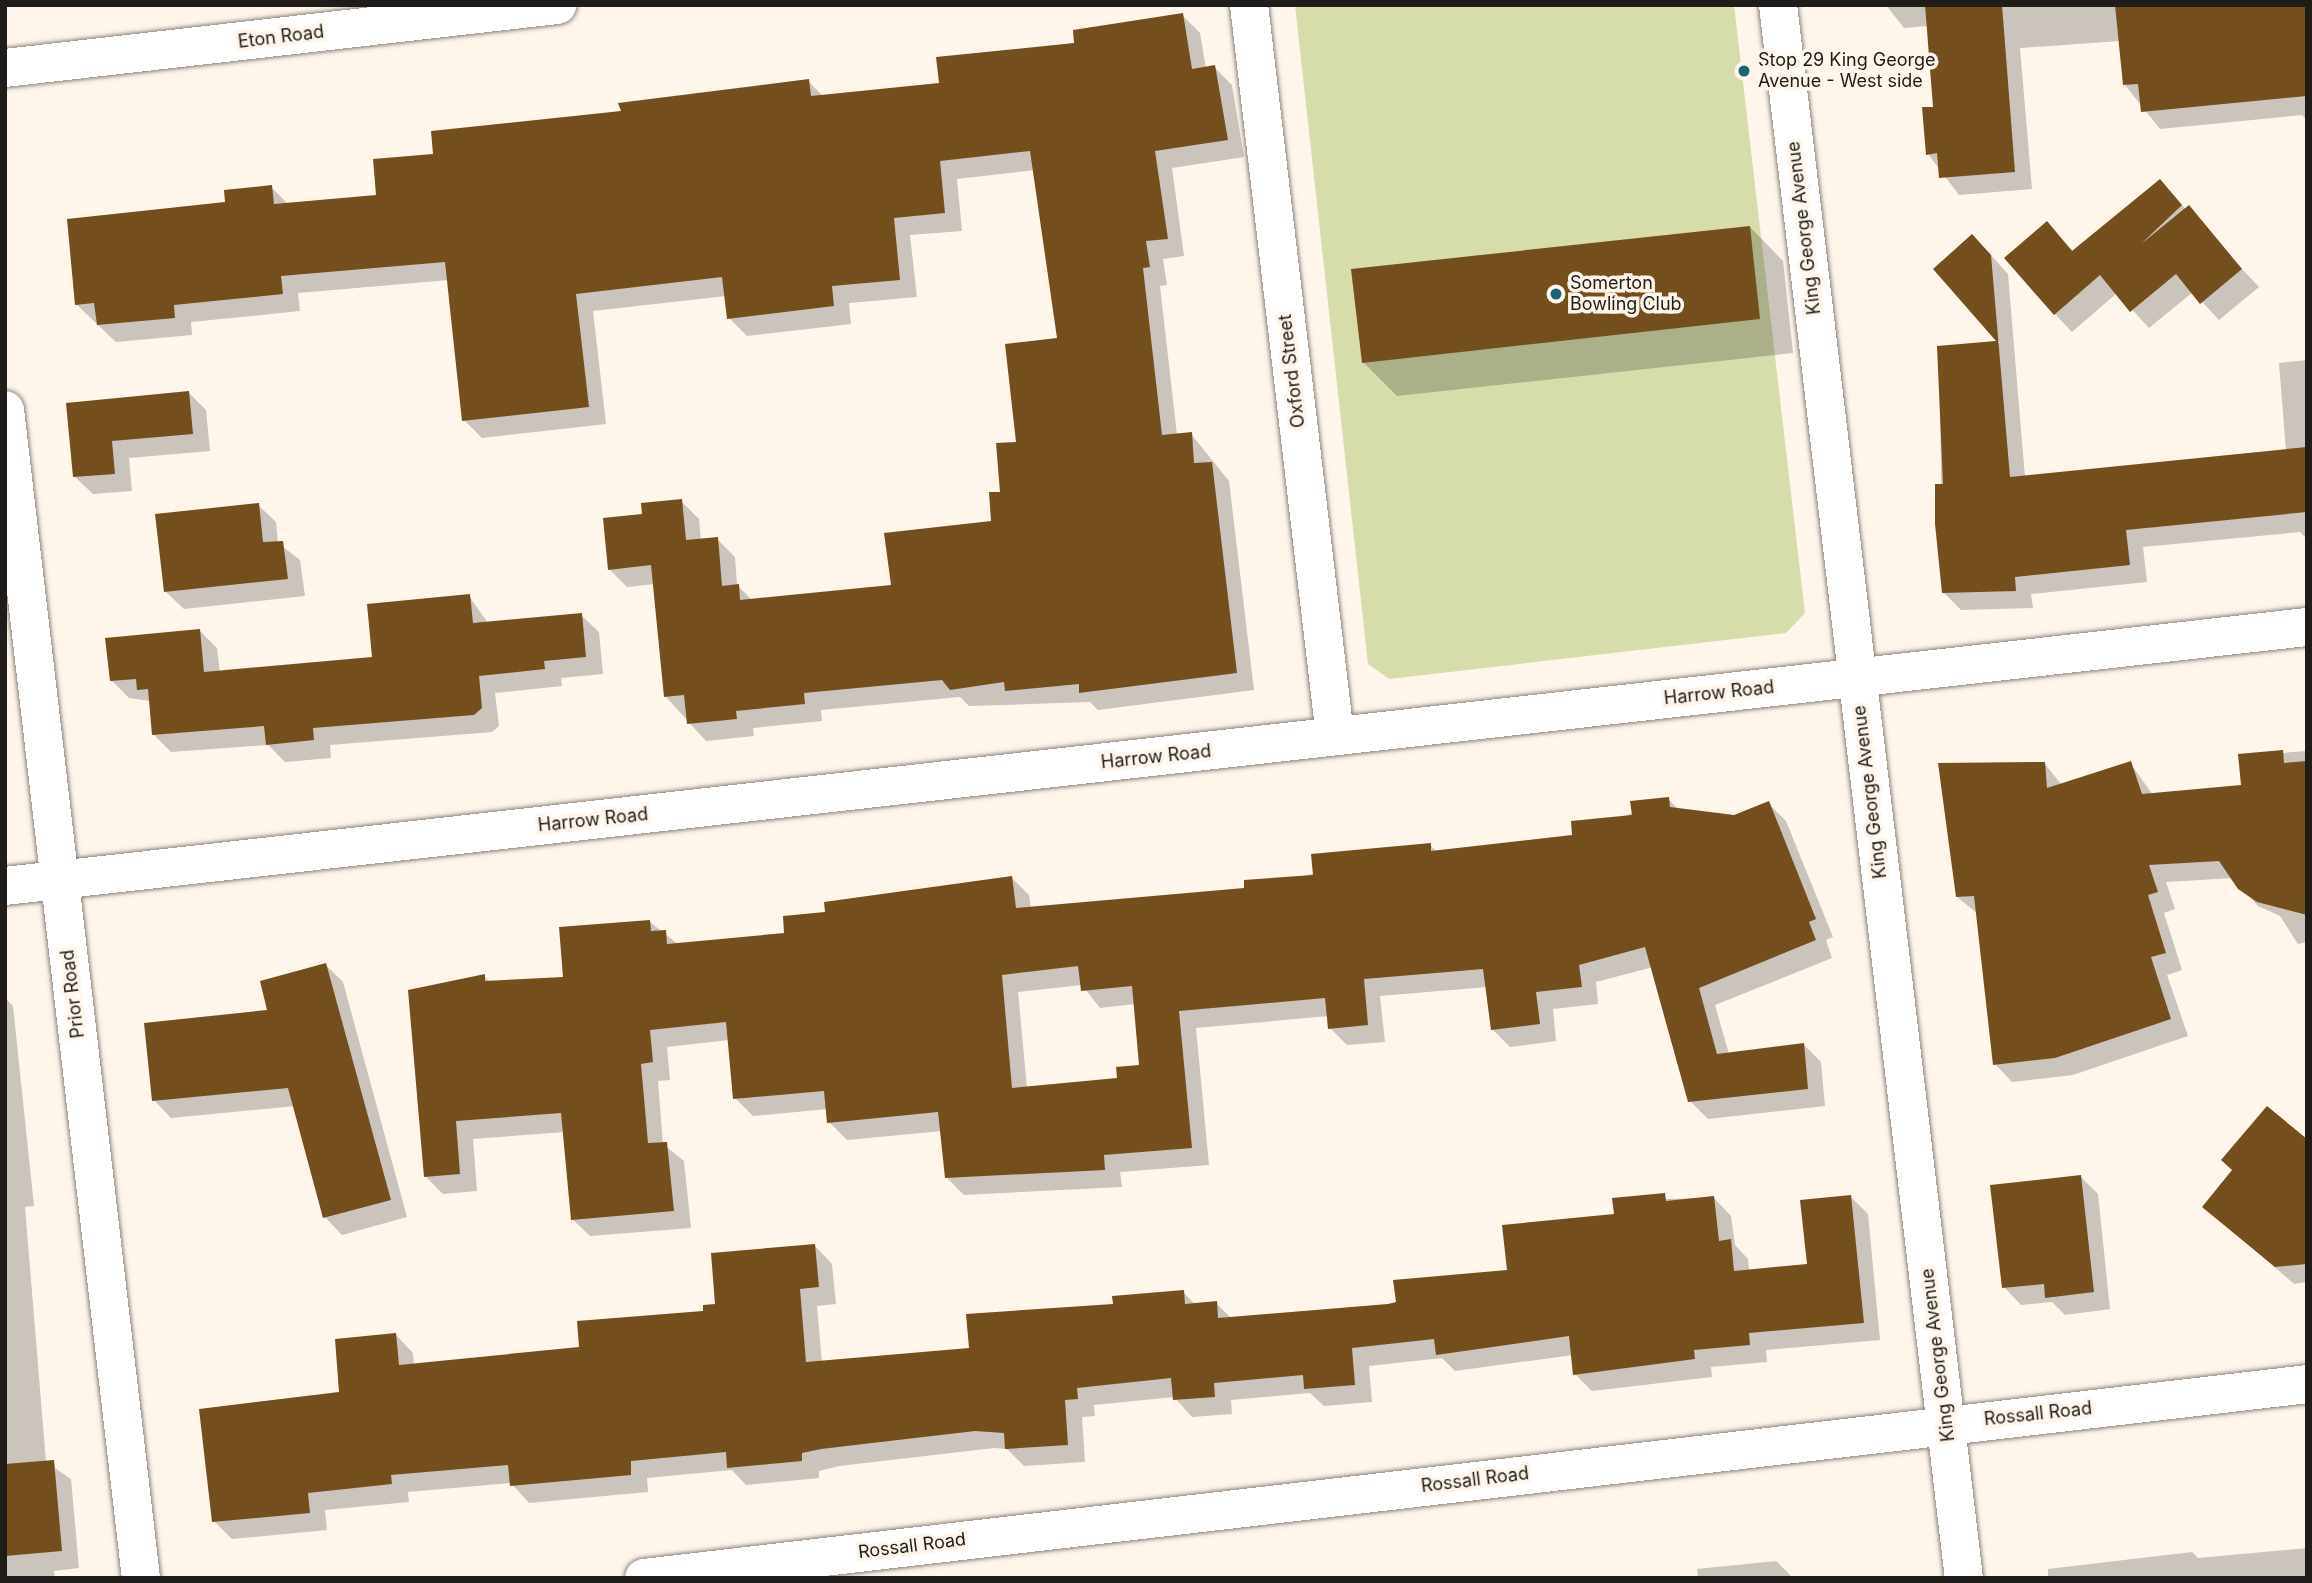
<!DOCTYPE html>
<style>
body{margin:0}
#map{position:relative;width:2312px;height:1583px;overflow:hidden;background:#fef5eb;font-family:Inter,sans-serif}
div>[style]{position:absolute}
.green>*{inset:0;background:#d7ddaa}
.shadow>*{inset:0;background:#0003}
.building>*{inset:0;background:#744f1d}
.roads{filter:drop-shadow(0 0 2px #8c847b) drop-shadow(0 0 2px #8c847b)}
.minor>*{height:38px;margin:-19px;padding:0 19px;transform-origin:19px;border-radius:19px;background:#fff}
.dots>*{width:19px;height:19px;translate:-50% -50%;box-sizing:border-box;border:4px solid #fef5eb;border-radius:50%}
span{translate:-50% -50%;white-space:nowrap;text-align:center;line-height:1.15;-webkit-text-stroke:7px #fef5eb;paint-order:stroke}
.street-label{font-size:18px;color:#1f1c19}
.poi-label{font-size:18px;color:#1f1c19}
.left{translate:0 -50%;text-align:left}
.frame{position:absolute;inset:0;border:7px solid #1f1c19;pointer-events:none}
</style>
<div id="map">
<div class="green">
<i style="clip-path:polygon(1295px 5px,1734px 5px,1805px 613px,1786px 633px,1389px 679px,1368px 664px)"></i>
</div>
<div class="shadow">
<i style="clip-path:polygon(1886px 5px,2307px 5px,2307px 120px,2302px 115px,2160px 129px,2125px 85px,2120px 41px,2020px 48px,2032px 189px,1959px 195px,1928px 154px,1935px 108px,1928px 26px,1904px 28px)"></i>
<i style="clip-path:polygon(1182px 15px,1200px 33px,1206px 69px,1214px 67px,1232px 85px,1244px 157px,1172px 168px,1184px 256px,1163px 259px,1167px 285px,1160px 286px,1177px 435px,1191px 434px,1229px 481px,1254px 690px,1098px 710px,1090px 702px,969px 706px,960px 697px,821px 710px,822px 721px,753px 728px,754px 736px,706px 741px,666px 697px,655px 584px,627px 587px,609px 569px,644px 515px,681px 501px,699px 519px,701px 540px,717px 539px,735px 557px,737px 585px,752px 600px,893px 586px,993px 522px,1059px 340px,1035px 170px,957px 179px,962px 231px,910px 235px,917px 297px,849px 303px,851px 324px,747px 336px,729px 318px,726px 296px,593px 311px,606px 424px,482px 438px,464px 420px,449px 280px,298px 293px,300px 311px,191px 322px,192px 335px,116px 342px,76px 304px,226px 203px,271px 187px,289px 205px,377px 197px,435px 156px,623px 112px,808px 81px,824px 97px,941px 85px)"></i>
<i style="clip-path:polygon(2160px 182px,2259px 287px,2219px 320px,2193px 292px,2149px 328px,2117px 293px,2072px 332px,2055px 314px,2047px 224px,2074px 252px)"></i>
<i style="clip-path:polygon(1750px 227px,1783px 261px,1793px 353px,1397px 396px,1363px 362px)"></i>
<i style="clip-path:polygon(1990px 254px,2008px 274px,2025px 477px,2286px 451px,2279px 363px,2307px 360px,2307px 539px,2300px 532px,2143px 547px,2147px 582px,2031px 594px,2033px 608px,1961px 610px,1943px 592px,1939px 348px,2000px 343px,1935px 269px)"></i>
<i style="clip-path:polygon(188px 392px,206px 410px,210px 451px,129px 458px,132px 491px,93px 494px,75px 477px,68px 404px)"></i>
<i style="clip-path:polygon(258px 505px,276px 522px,278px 543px,300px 560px,305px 596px,184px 609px,166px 592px)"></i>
<i style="clip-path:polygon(469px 596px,488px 623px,581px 615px,599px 632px,603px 674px,561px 678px,562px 686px,495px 693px,499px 726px,492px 732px,330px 745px,331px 758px,285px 762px,268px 745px,171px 752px,154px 735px,150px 701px,129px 698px,111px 680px,200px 631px,217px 648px,220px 673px,374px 659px)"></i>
<i style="clip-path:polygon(2307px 751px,2307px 942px,2298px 944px,2280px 916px,2258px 906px,2233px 878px,2166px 882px,2175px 909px,2164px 913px,2182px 970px,2167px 975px,2188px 1036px,2073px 1075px,2012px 1082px,1995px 1064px,1978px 914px,1957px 897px,2044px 763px,2062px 785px,2130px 763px,2153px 795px,2243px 787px,2240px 756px)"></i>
<i style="clip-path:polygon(evenodd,1668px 799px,1679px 810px,1734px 817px,1768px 803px,1786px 821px,1833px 937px,1826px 940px,1832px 958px,1715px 1005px,1729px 1054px,1804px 1045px,1821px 1062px,1825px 1106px,1708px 1119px,1690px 1101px,1653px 967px,1596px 982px,1598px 1004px,1553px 1009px,1556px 1041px,1510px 1047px,1492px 1029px,1487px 987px,1380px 996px,1385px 1042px,1347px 1045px,1330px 1028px,1329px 1016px,1196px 1028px,1209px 1165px,1120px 1172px,1122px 1187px,964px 1195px,946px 1177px,942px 1131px,847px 1140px,829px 1122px,828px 1109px,753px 1116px,735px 1098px,729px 1040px,667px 1047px,670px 1080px,658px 1081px,663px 1144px,684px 1161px,691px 1228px,590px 1236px,572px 1219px,564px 1132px,473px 1139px,477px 1191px,443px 1194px,425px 1176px,484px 976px,490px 982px,564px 978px,650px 922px,679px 945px,786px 935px,827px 913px,1012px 878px,1029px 895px,1031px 908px,1246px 890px,1430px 845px,1437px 852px,1574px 836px,1668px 799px,1082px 985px,1100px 1008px,1135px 1004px,1140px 1066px,1119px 1080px,1027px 1088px,1018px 992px,1082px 985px)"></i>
<i style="clip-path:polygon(326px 965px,343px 982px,407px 1217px,342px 1235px,325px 1217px,295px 1106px,171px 1118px,154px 1100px)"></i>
<i style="clip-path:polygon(5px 998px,13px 1006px,34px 1206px,25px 1207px,46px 1462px,71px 1479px,79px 1568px,54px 1571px,55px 1578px,5px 1578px)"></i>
<i style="clip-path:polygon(2307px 1141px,2307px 1282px,2294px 1284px,2204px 1206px)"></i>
<i style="clip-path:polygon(2080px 1176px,2098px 1194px,2110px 1309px,2065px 1315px,2052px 1302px,2021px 1305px,2004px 1287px)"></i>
<i style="clip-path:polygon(1850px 1196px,1868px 1214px,1880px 1340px,1766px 1350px,1767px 1362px,1711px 1367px,1712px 1377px,1592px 1391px,1575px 1374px,1573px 1355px,1455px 1371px,1442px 1358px,1369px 1366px,1372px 1402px,1324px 1406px,1310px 1393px,1231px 1400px,1232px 1414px,1192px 1417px,1174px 1397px,1094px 1405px,1095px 1416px,1082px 1417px,1085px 1462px,1024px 1466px,1007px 1449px,994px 1448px,839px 1466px,819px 1471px,819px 1478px,746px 1485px,732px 1470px,647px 1478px,648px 1492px,529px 1503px,511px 1483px,408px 1492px,409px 1502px,325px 1510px,327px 1530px,232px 1539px,214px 1521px,396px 1335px,413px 1353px,414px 1365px,581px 1349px,705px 1312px,815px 1246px,832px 1264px,836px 1304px,817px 1306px,822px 1363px,971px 1349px,1114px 1305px,1183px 1292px,1196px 1305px,1216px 1303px,1232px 1319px,1388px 1306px,1509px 1271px,1616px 1215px,1614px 1200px,1714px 1198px,1731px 1216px,1735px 1245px,1748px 1259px,1749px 1271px,1809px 1266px)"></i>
<i style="clip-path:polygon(2307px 1548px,2307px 1578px,2048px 1578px,2048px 1569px,2192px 1552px,2198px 1558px)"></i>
<i style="clip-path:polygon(1776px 1561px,1793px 1578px,1698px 1578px,1697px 1569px)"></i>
</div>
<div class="building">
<i style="clip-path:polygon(1925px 5px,2002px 5px,2015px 172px,1939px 178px,1937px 153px,1926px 155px,1922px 107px,1933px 107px)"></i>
<i style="clip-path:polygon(2115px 5px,2307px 5px,2307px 96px,2141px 112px,2138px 84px,2123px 85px)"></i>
<i style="clip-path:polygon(1183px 13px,1192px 69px,1215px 65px,1228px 140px,1155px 151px,1168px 239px,1146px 241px,1150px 267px,1143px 268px,1162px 435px,1192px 432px,1194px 463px,1212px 462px,1237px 673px,1079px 693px,1079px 684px,1005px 691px,1004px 682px,950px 690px,942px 680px,804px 693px,805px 704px,736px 711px,737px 719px,687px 724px,684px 695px,664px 697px,651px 565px,608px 570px,603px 518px,642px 514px,641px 503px,682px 499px,686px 540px,718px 537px,722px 586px,739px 584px,740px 600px,891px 585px,884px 533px,991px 521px,989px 492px,1000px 492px,996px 443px,1016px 442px,1005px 344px,1057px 338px,1030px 151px,940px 161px,945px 213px,894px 218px,900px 280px,832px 286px,834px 306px,727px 319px,722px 277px,576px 294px,589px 407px,462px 421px,445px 262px,281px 276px,283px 294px,174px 305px,175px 318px,97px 325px,94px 303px,75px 305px,67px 219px,225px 202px,224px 190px,272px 185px,274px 204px,376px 195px,373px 159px,433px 154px,431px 131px,621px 111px,618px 103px,809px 79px,811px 96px,939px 83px,936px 57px,1074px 43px,1073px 30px)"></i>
<i style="clip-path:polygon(2160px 179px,2182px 205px,2141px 244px,2189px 205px,2242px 269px,2200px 304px,2176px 274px,2130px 312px,2100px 275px,2054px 315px,2004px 258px,2047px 221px,2072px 251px)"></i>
<i style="clip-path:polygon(1750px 226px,1760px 319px,1362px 363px,1351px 269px)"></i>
<i style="clip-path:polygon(1972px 234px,1991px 255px,2010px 477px,2307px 447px,2307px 512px,2126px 530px,2130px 565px,2015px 577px,2016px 591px,1942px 593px,1935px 524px,1935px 484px,1943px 484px,1937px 346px,1996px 341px,1933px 269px)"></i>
<i style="clip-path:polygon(189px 391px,193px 434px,112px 441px,115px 474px,73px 477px,66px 403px)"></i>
<i style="clip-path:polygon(259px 503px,263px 542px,283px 541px,288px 579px,164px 592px,155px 514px)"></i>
<i style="clip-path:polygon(470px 594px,473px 623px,582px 613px,586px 657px,544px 661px,545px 669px,479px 676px,482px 708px,474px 715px,313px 728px,314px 740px,266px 745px,264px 726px,152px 735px,148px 689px,137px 690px,136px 679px,110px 681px,105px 638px,200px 629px,204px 672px,372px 657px,367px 604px)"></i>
<i style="clip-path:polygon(2283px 750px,2284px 763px,2307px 761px,2307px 915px,2257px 902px,2238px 889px,2219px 861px,2149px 865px,2158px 892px,2148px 895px,2166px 953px,2151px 957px,2171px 1019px,2055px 1058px,1993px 1065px,1974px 896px,1956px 897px,1938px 763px,2045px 762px,2047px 788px,2131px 761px,2142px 794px,2241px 785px,2238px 754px)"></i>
<i style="clip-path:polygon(evenodd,1669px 797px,1670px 807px,1734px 815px,1769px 801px,1816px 919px,1809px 922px,1816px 940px,1699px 988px,1717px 1054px,1804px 1043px,1808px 1089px,1688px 1102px,1645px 947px,1579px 965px,1582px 987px,1536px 992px,1540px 1024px,1491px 1030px,1483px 969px,1364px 979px,1368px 1025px,1328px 1029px,1325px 998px,1179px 1011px,1192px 1148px,1104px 1155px,1105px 1170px,945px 1178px,938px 1112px,827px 1123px,824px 1091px,733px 1099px,726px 1022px,650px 1030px,653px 1062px,641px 1064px,648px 1143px,667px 1142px,674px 1211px,571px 1220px,561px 1113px,456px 1121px,460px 1174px,424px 1177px,408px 990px,485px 974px,485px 981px,563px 977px,559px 927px,650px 920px,651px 931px,666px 930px,667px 944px,784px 933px,783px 916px,825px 912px,824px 902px,1012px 876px,1016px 908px,1244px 888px,1244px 880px,1313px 875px,1311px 854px,1431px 843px,1431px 851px,1572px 835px,1571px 821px,1632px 815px,1630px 801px,1669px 797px,1078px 966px,1081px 991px,1132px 986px,1139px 1065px,1116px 1067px,1117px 1078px,1012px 1088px,1002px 975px,1078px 966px)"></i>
<i style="clip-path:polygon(326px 963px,391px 1200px,323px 1218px,288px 1088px,152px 1101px,144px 1023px,267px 1010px,260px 981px)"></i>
<i style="clip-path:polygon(2267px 1106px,2307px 1139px,2307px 1264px,2275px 1267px,2202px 1207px,2232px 1170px,2221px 1160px)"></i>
<i style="clip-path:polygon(2081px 1175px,2094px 1292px,2045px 1298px,2044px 1284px,2002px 1288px,1990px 1185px)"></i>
<i style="clip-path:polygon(1665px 1193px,1666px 1201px,1714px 1196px,1719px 1241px,1731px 1239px,1734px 1271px,1807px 1264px,1800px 1200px,1851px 1195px,1864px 1323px,1749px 1333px,1750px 1345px,1694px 1350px,1695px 1359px,1573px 1375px,1569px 1336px,1436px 1355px,1434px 1339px,1352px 1348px,1355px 1385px,1304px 1389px,1303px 1375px,1214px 1383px,1215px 1397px,1173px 1400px,1171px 1378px,1077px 1388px,1078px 1399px,1065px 1400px,1068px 1445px,1005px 1449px,1004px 1433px,975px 1431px,821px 1449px,802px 1453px,802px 1461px,727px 1468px,726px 1452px,631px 1461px,631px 1475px,510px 1486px,508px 1465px,391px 1475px,392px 1484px,308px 1493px,310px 1513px,212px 1522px,199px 1409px,339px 1392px,335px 1339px,396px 1333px,399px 1365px,579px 1347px,577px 1321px,703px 1311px,703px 1305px,715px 1304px,711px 1253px,815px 1244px,819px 1287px,800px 1289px,806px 1362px,969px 1348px,966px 1314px,1113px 1304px,1112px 1296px,1184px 1290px,1185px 1304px,1217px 1301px,1218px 1318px,1388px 1304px,1396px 1302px,1393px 1280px,1507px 1270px,1502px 1225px,1614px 1214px,1612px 1198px)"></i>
<i style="clip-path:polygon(54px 1460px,62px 1551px,5px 1556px,5px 1464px)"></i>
</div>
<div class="roads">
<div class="minor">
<i style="left:1249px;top:5px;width:736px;rotate:83.29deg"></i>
<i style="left:1778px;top:5px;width:1584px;rotate:83.26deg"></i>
<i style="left:5px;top:68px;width:556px;rotate:-6.51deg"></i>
<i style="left:5px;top:410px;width:1176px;rotate:83.36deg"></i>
<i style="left:5px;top:886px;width:2317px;rotate:-6.42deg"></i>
<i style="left:644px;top:1578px;width:1674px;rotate:-6.65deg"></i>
</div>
</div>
<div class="dots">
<i style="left:1744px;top:71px;background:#1c6472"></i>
<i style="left:1556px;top:294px;background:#1c6472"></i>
</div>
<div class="street-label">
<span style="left:281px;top:37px;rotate:-7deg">Eton Road</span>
<span style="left:1804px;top:228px;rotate:-97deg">King George Avenue</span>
<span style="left:1292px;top:371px;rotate:-97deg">Oxford Street</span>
<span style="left:1719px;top:693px;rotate:-6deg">Harrow Road</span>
<span style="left:1156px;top:757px;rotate:-6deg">Harrow Road</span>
<span style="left:1870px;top:792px;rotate:-97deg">King George Avenue</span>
<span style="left:593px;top:820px;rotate:-6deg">Harrow Road</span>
<span style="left:73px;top:994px;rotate:-97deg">Prior Road</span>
<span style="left:1938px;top:1355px;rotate:-97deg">King George Avenue</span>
<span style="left:2038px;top:1414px;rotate:-6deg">Rossall Road</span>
<span style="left:1475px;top:1480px;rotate:-7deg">Rossall Road</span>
<span style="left:912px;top:1546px;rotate:-7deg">Rossall Road</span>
</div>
<div class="poi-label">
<span class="left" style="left:1758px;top:71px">Stop 29 King George<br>Avenue - West side</span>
<span class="left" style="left:1570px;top:294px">Somerton<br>Bowling Club</span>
</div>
<div class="frame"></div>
</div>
